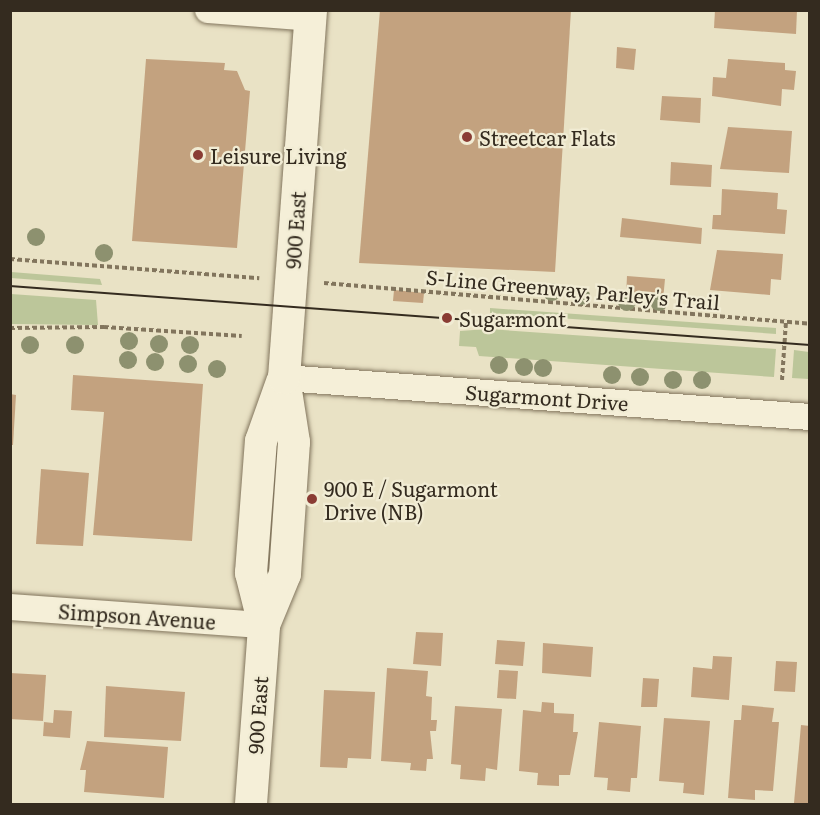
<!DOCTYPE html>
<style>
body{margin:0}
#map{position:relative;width:820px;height:815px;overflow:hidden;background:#e9e2c5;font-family:Literata,serif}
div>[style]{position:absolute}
.green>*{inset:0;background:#bcc69a}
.building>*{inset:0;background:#c3a27f}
.path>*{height:4px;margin-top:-2px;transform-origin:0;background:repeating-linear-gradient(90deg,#82755d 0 4.5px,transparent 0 7.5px)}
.roads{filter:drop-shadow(0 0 2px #82755d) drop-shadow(0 0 2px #82755d)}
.minor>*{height:26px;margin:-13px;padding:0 13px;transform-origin:13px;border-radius:13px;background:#f5efd8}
.tertiary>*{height:32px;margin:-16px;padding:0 16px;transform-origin:16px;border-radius:16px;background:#f5efd8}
.tram>*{height:1.5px;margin:-0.75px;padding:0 0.75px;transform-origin:0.75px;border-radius:0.75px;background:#342b1f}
.trees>*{width:18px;height:18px;margin:-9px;border-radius:50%;background:#8d916f}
.dots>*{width:16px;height:16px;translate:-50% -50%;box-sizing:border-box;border:3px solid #f1ecd4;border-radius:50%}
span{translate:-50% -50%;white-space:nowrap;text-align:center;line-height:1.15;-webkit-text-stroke:4.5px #f1ecd4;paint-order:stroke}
.poi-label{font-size:20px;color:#342b1f}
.left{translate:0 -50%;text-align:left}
.street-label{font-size:20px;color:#342b1f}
.frame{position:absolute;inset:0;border:12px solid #342b1f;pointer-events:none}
</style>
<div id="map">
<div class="green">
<i style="clip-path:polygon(11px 272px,100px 279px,102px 285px,11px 278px)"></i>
<i style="clip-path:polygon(11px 294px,96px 300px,98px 325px,11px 324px)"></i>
<i style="clip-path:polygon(490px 308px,776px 328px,776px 334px,490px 313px)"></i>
<i style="clip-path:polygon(488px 329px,776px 349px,774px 377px,479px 356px,476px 347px,459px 346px,460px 331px)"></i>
<i style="clip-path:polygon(794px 350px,809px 352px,809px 379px,792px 378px)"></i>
</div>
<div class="building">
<i style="clip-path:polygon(380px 10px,571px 10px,555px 272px,359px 263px)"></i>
<i style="clip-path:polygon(715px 10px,797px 10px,796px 34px,714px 28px)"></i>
<i style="clip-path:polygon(617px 47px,636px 49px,634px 70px,616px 68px)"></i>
<i style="clip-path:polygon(146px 59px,225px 63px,224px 70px,237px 71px,245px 90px,250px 91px,237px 248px,132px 241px)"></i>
<i style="clip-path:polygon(728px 59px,785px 63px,785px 70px,796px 71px,794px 90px,782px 89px,781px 106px,712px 96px,713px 77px,726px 78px)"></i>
<i style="clip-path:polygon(662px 96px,701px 98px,700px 123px,660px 120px)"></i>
<i style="clip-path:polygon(728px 127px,792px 131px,789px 173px,720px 169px)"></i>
<i style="clip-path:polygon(671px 162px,712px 165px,711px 187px,670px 185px)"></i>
<i style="clip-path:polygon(722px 189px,778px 193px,777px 209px,787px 210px,785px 234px,712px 229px,713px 215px,721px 215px)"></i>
<i style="clip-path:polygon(622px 218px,702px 228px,701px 244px,620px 237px)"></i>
<i style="clip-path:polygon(717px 250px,783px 254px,781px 280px,771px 279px,770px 295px,710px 290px)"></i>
<i style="clip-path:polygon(627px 276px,665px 279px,663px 300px,626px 297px)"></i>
<i style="clip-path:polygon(394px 290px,424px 293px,423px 303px,393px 301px)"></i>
<i style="clip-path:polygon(73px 375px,203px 384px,192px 541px,93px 535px,104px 412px,71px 410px)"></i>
<i style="clip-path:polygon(10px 394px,16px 395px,13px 445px,10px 445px)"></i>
<i style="clip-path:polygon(41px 469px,89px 473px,83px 546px,36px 544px)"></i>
<i style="clip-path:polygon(416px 632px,443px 633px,441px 666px,413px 664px)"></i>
<i style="clip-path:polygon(497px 640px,525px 642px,523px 666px,495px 664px)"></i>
<i style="clip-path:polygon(543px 643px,593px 647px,591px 677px,542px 673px)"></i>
<i style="clip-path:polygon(713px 656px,732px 657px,729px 700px,691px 697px,693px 667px,712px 669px)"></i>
<i style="clip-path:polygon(776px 661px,797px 662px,795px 692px,774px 691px)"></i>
<i style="clip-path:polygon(387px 668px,428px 671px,426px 696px,432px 697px,431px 720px,437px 720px,436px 731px,430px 731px,433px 759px,427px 759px,426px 771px,410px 770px,411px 763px,381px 761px)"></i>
<i style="clip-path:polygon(499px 670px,518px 671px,516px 699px,497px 698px)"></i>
<i style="clip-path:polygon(10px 673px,46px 675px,43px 721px,10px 719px)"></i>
<i style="clip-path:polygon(643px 678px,659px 679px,657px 707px,641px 707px)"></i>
<i style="clip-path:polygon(106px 686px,185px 692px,181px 741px,104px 737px)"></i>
<i style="clip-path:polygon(324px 690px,375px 692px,371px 759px,348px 758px,347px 768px,320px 767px)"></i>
<i style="clip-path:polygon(542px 702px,554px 703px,554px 713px,574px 714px,573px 732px,578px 732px,570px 775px,559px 775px,559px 786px,537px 785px,538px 773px,519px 771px,523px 710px,541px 712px)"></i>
<i style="clip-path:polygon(742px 705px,774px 708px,772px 722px,779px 722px,773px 791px,755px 790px,755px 800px,728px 798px,734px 720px,741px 720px)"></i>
<i style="clip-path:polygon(455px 706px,502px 709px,497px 770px,486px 768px,485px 781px,460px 779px,461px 765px,451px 764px)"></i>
<i style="clip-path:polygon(54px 710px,72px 711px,70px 738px,43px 736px,44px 722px,53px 723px)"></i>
<i style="clip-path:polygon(664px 718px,710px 721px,704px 795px,683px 793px,684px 783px,659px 781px)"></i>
<i style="clip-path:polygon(599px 722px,641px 726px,637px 778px,631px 778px,630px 792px,607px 790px,608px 778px,594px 777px)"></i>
<i style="clip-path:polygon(801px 725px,810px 726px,810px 804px,794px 803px)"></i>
<i style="clip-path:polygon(87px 741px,168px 747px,164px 798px,84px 792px,86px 770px,80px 770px)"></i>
</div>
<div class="path">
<i style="left:10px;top:259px;width:250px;rotate:4.4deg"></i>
<i style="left:324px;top:283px;width:488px;rotate:4.8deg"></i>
<i style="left:10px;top:328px;width:94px;rotate:-0.6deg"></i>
<i style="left:104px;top:327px;width:138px;rotate:3.7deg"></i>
<i style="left:782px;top:380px;width:58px;rotate:-86.1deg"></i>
</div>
<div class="roads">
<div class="minor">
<i style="left:208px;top:10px;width:103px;rotate:4.4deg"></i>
<i style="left:284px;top:378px;width:527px;rotate:4.24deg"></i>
<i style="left:10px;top:607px;width:255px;rotate:4.1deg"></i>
</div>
<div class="tertiary">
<i style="left:264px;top:625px;width:54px;rotate:-104deg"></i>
<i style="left:251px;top:573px;width:132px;rotate:-85.7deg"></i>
<i style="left:261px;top:441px;width:63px;rotate:-70.4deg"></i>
<i style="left:251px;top:804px;width:179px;rotate:-85.8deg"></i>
<i style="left:264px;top:625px;width:55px;rotate:-67.6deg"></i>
<i style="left:285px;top:574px;width:132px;rotate:-86.1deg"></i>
<i style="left:294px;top:442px;width:65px;rotate:-98.9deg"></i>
<i style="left:284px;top:378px;width:369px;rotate:-85.8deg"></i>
</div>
</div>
<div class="tram">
<i style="left:10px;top:286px;width:802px;rotate:4.22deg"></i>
</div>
<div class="trees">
<i style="left:36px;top:237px"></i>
<i style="left:104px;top:253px"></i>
<i style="left:552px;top:292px"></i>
<i style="left:581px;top:296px"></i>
<i style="left:627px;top:302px"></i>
<i style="left:659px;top:302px"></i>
<i style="left:129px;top:341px"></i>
<i style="left:159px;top:344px"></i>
<i style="left:30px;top:345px"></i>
<i style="left:75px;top:345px"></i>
<i style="left:190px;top:345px"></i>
<i style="left:128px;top:360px"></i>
<i style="left:155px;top:362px"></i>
<i style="left:188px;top:364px"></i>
<i style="left:499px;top:365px"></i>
<i style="left:524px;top:367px"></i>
<i style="left:543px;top:368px"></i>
<i style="left:217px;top:369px"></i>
<i style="left:612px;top:375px"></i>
<i style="left:640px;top:377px"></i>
<i style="left:673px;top:380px"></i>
<i style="left:702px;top:380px"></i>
</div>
<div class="dots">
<i style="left:467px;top:137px;background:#8a3c34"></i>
<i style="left:198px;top:155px;background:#8a3c34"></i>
<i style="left:447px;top:318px;background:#8a3c34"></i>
<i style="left:312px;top:499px;background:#8a3c34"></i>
</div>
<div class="poi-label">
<span class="left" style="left:479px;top:137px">Streetcar Flats</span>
<span class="left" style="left:210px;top:155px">Leisure Living</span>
<span class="left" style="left:459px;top:318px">Sugarmont</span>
<span class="left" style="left:324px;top:500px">900 E / Sugarmont<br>Drive (NB)</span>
</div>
<div class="street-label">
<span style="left:295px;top:230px;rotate:-86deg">900 East</span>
<span style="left:573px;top:289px;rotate:5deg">S-Line Greenway, Parley's Trail</span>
<span style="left:547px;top:397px;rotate:4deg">Sugarmont Drive</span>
<span style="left:137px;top:616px;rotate:4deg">Simpson Avenue</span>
<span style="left:257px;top:715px;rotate:-86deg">900 East</span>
</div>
<div class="frame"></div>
</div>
